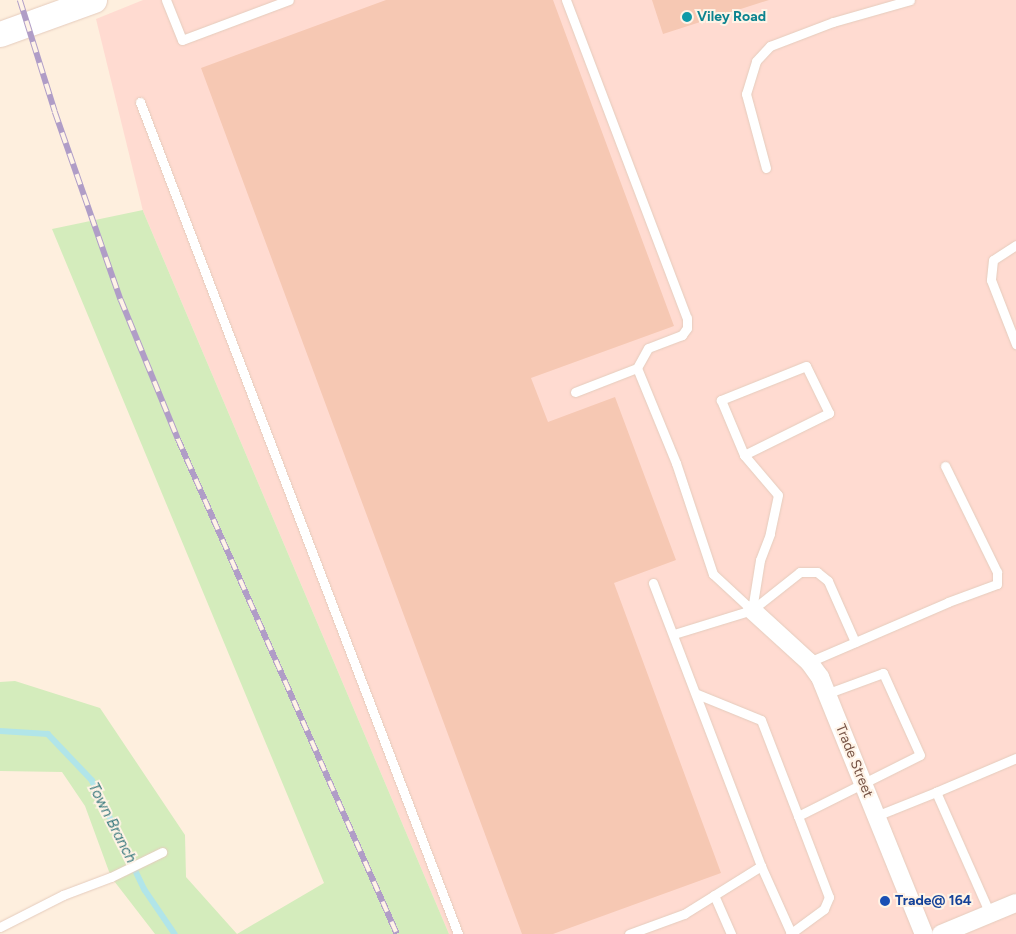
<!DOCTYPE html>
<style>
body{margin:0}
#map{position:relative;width:1016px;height:934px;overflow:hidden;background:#feefde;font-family:Figtree,sans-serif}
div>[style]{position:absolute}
.commercial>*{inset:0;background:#ffdbd1}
.green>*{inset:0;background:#d4ecbc}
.stream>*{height:5.5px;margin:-2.75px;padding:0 2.75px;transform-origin:2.75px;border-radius:2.75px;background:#b1e5e9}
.building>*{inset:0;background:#f6c8b3}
.roads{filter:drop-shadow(0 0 1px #e5ccbd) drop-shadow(0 0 1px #e5ccbd)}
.lane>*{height:9px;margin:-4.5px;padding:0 4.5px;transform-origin:4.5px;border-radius:4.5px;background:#fff}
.street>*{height:18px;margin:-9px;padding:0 9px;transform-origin:9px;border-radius:9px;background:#fff}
.secondary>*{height:25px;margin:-12.5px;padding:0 12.5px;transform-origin:12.5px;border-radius:12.5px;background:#fff}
.rail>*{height:5.5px;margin-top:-2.75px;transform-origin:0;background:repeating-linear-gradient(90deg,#fff3e6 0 11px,#b09dc7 0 22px);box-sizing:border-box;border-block:1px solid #b09dc7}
.dots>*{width:14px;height:14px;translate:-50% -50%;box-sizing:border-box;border:2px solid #fff3e6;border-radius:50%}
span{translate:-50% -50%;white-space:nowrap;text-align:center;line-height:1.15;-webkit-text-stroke:4px #fff3e6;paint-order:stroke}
.culture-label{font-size:14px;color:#0d838f;font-weight:700}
.left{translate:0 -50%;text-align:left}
.street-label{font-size:14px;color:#765244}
.transit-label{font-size:14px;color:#164399;font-weight:700}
.water-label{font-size:15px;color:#37787d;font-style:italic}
</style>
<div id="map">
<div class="commercial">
<i style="clip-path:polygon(143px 0,1016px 0,1016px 934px,449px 934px,143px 211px,96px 19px)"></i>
</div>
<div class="green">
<i style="clip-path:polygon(143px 210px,143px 211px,449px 934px,237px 934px,324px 883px,52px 229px)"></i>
<i style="clip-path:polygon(15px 681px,100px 708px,185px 835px,186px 877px,237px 934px,155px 934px,111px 877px,85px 806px,62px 772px,0 771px,0 682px)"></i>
</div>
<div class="stream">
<i style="left:0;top:731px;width:48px;rotate:3.6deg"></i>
<i style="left:48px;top:734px;width:64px;rotate:46.3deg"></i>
<i style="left:92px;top:780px;width:122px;rotate:64.3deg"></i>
<i style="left:145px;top:890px;width:53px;rotate:55.7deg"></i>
</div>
<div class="building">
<i style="clip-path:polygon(386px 0,553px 0,674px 326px,531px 378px,548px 422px,615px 397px,676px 560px,614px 583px,721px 873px,553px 934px,522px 934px,201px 68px)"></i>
<i style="clip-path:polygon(652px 0,769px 0,663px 34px)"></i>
</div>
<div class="roads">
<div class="lane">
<i style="left:166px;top:0;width:43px;rotate:68.2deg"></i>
<i style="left:182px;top:40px;width:114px;rotate:-20.5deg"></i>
<i style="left:566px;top:0;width:340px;rotate:69.2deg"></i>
<i style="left:687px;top:318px;width:10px;rotate:90deg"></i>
<i style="left:687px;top:328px;width:9px;rotate:126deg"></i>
<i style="left:682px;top:335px;width:36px;rotate:159deg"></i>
<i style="left:648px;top:348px;width:23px;rotate:119deg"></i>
<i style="left:140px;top:102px;width:891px;rotate:69.08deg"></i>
<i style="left:766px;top:168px;width:77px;rotate:-105.1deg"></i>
<i style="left:746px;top:94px;width:34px;rotate:-73deg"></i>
<i style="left:756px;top:61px;width:21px;rotate:-47deg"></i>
<i style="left:770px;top:46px;width:67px;rotate:-20.9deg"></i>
<i style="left:833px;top:22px;width:80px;rotate:-15.9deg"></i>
<i style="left:1016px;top:245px;width:27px;rotate:147deg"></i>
<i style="left:993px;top:260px;width:20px;rotate:96deg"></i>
<i style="left:991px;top:280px;width:69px;rotate:68.7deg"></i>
<i style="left:575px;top:392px;width:66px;rotate:-21.2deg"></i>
<i style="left:637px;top:368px;width:103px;rotate:67.7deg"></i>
<i style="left:676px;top:463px;width:117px;rotate:71.6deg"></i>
<i style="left:713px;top:574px;width:53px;rotate:42.7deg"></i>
<i style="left:744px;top:455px;width:95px;rotate:-26.3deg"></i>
<i style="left:829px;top:413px;width:52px;rotate:-116.1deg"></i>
<i style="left:806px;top:366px;width:92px;rotate:158.2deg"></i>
<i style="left:721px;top:400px;width:60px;rotate:67.3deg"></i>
<i style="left:744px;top:455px;width:52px;rotate:49.6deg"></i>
<i style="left:778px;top:495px;width:40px;rotate:102deg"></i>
<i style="left:770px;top:534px;width:28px;rotate:111deg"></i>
<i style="left:760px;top:560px;width:51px;rotate:99.1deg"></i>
<i style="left:674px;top:634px;width:82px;rotate:-17.1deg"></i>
<i style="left:752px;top:610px;width:61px;rotate:-38.4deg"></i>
<i style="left:800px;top:572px;width:17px"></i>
<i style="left:817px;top:572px;width:14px;rotate:39deg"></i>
<i style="left:828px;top:581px;width:67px;rotate:66.1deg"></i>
<i style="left:809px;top:662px;width:151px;rotate:-23.3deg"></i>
<i style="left:948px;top:602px;width:52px;rotate:-20.2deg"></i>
<i style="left:997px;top:584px;width:12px;rotate:-90deg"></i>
<i style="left:997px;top:572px;width:118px;rotate:-116.1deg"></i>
<i style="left:697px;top:694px;width:69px;rotate:22.1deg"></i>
<i style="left:761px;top:720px;width:103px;rotate:68.9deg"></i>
<i style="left:798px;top:816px;width:87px;rotate:69.1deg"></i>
<i style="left:829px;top:897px;width:13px;rotate:113deg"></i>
<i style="left:824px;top:909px;width:42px;rotate:143.7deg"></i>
<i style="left:936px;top:792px;width:87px;rotate:-23deg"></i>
<i style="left:798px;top:816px;width:136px;rotate:-26.6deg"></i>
<i style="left:920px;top:755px;width:90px;rotate:-114.3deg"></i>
<i style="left:883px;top:673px;width:61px;rotate:159.8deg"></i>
<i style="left:876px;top:816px;width:65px;rotate:-21.8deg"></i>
<i style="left:936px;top:792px;width:133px;rotate:66.1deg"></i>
<i style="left:761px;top:866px;width:73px;rotate:65.9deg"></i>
<i style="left:714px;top:895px;width:43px;rotate:66.4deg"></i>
<i style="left:0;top:927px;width:71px;rotate:-26.9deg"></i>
<i style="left:63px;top:895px;width:51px;rotate:-20.6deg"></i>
<i style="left:111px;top:877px;width:57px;rotate:-26.1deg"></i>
<i style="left:629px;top:934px;width:59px;rotate:-20deg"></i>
<i style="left:684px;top:914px;width:91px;rotate:-31.9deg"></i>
<i style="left:761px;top:866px;width:303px;rotate:-110.9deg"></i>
</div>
<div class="street">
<i style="left:752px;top:610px;width:77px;rotate:42.4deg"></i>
<i style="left:809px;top:662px;width:19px;rotate:54deg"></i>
<i style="left:820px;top:677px;width:277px;rotate:68deg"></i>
<i style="left:941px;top:934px;width:81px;rotate:-22.5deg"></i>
</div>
<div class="secondary">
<i style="left:0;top:34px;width:100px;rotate:-19.9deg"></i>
</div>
</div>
<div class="rail">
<i style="left:20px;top:0;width:117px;rotate:72.6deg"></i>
<i style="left:55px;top:112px;width:199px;rotate:70.7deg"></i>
<i style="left:121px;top:300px;width:150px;rotate:67.7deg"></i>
<i style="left:178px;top:439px;width:541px;rotate:66.13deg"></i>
</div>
<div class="dots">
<i style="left:687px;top:17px;background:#0f9aa8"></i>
<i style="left:885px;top:901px;background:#1a4fb4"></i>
</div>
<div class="culture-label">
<span class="left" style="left:697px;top:17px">Viley Road</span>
</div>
<div class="street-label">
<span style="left:854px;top:761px;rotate:68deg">Trade Street</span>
</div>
<div class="transit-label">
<span class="left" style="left:895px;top:901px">Trade@ 164</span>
</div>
<div class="water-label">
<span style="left:112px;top:823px;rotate:63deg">Town Branch</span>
</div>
</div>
